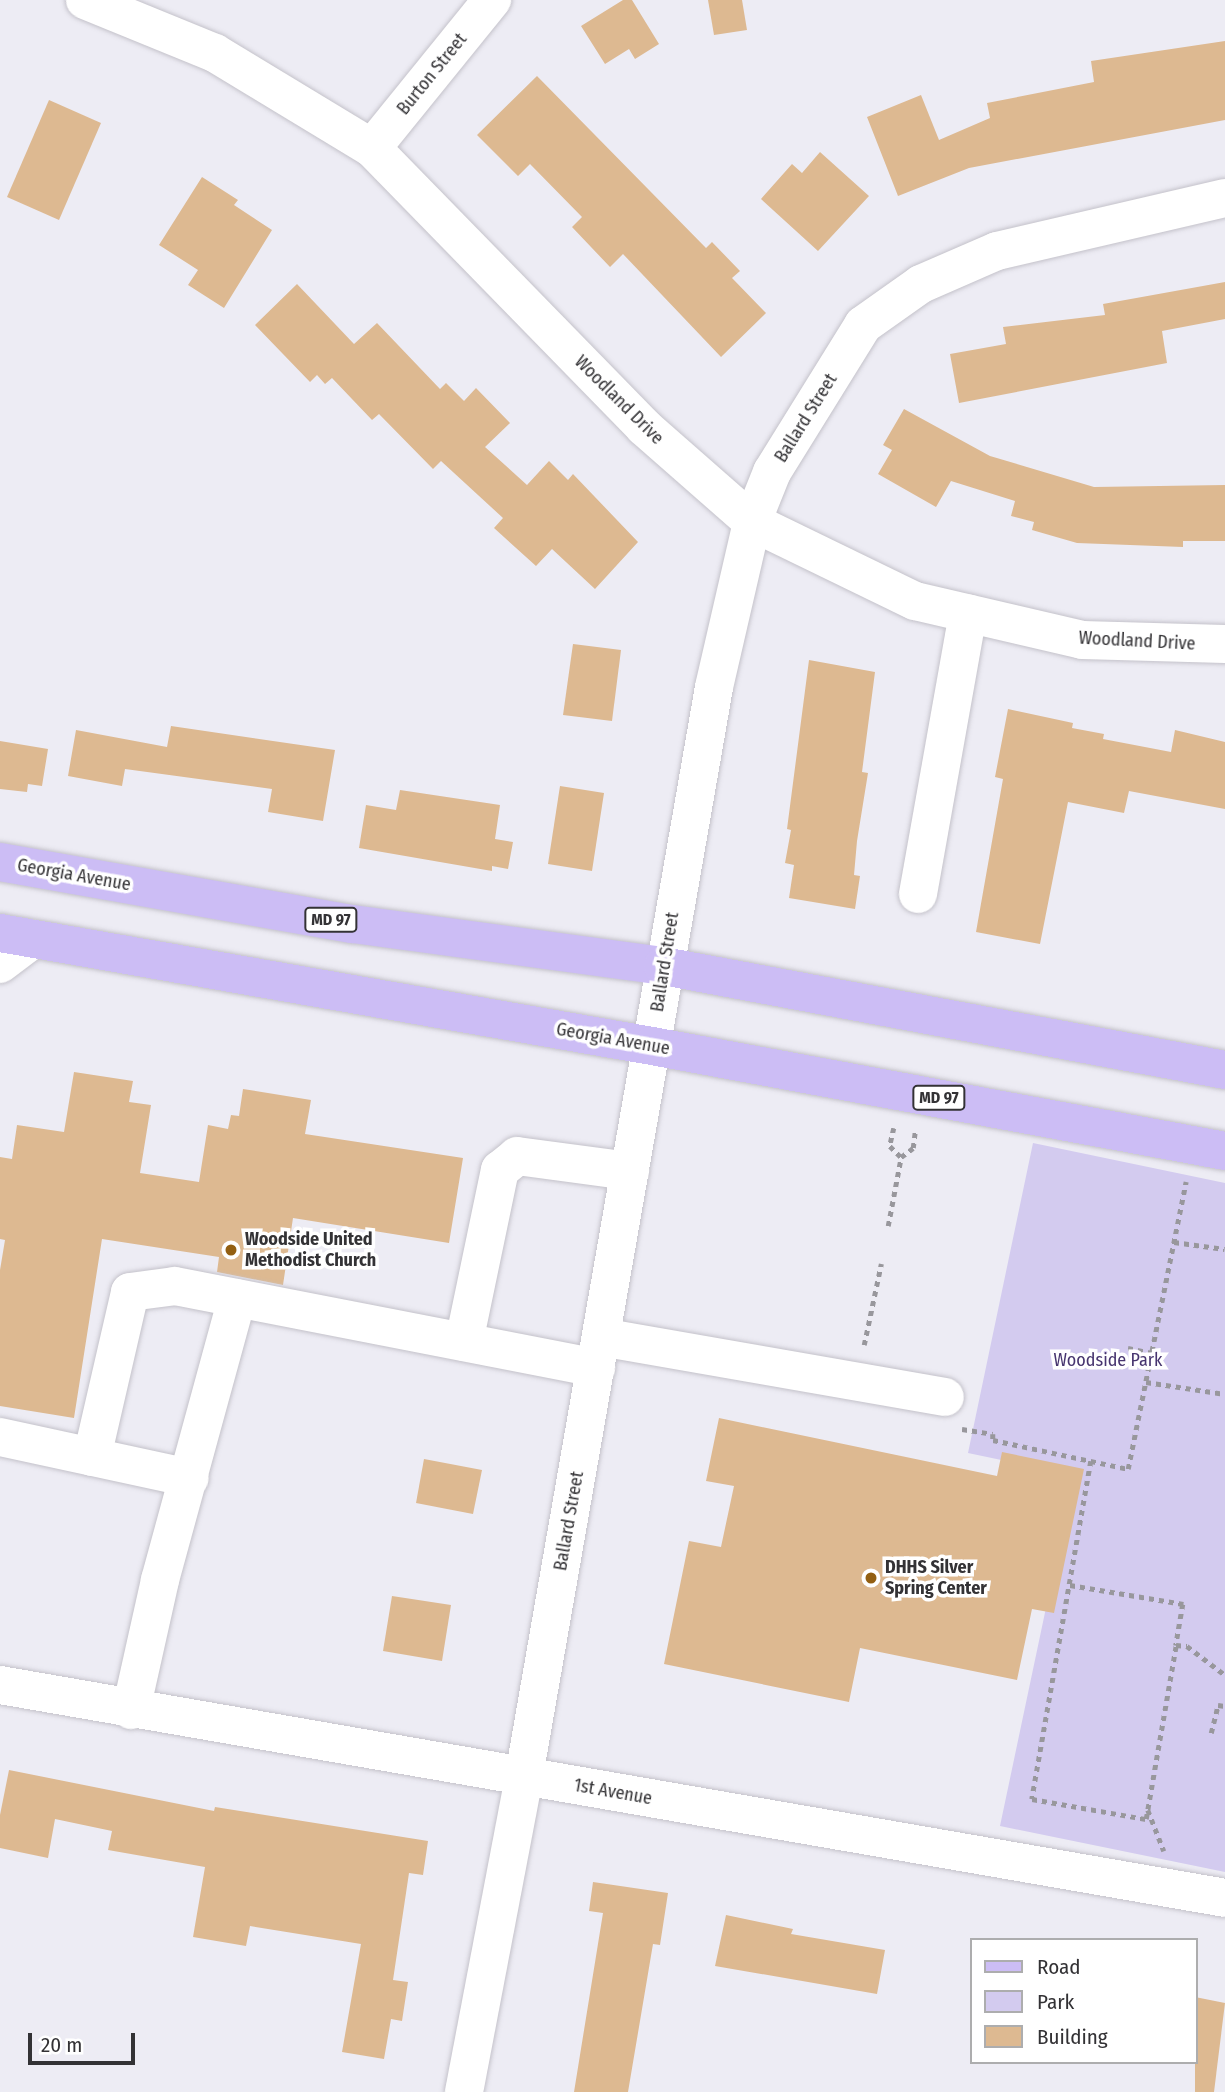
<!DOCTYPE html>
<style>
body{margin:0}
#map{position:relative;width:1225px;height:2092px;overflow:hidden;background:#edecf4;font-family:"Fira Sans Condensed",sans-serif}
div>[style]{position:absolute}
.green>*{inset:0;background:#d3cbef}
.building>*{inset:0;background:#ddb991}
.path>*{height:4.5px;margin-top:-2.25px;transform-origin:0;background:repeating-linear-gradient(90deg,#98979c 0 5px,transparent 0 10px)}
.roads{filter:drop-shadow(0 0 2px #c4c2ca) drop-shadow(0 0 2px #c4c2ca)}
.minor>*{height:38px;margin:-19px;padding:0 19px;transform-origin:19px;border-radius:19px;background:#fff}
.major>*{height:38px;margin:-19px;padding:0 19px;transform-origin:19px;border-radius:19px;background:#ccbdf5}
.dots>*{width:19px;height:19px;translate:-50% -50%;box-sizing:border-box;border:4px solid #fff;border-radius:50%}
span{translate:-50% -50%;white-space:nowrap;text-align:center;line-height:1.15;-webkit-text-stroke:7px #fff;paint-order:stroke}
.shield-label span{padding:2px 5px;background:#fff;border:2px solid;border-radius:5px;-webkit-text-stroke-width:0}
.shield-label{font-size:16px;color:#333235;font-weight:700}
.street-label{font-size:18px;color:#333235}
.poi-label{font-size:18px;color:#333235;font-weight:700}
.left{translate:0 -50%;text-align:left}
.park-label{font-size:18px;color:#47356f}
.legend{position:absolute;left:970px;top:1938px;width:228px;height:126px;box-sizing:border-box;background:#fff;border:2px solid #adadae;margin:0;padding:9px 12px;list-style:none;font-size:21px;color:#333235}
.legend li{display:flex;align-items:center;gap:14px;height:35px}
.legend b{width:35px;border:2px solid #adadae}
.scale{position:absolute;left:28px;top:2033px;width:107px;height:32px;box-sizing:border-box;border:4px solid #333235;border-top:0;padding-left:9px;font-size:21px;line-height:24px;white-space:nowrap;color:#333235;-webkit-text-stroke:5px #fff;paint-order:stroke}
</style>
<div id="map">
<div class="green">
<i style="clip-path:polygon(1033px 1143px,1225px 1183px,1225px 1872px,1000px 1826px,1074px 1475px,968px 1453px)"></i>
</div>
<div class="building">
<i style="clip-path:polygon(623px 0,632px 0,659px 44px,635px 59px,629px 49px,605px 64px,581px 26px)"></i>
<i style="clip-path:polygon(708px 0,742px 0,747px 30px,714px 35px)"></i>
<i style="clip-path:polygon(1225px 41px,1225px 120px,969px 168px,898px 196px,867px 117px,921px 95px,939px 140px,990px 118px,987px 103px,1094px 82px,1091px 61px)"></i>
<i style="clip-path:polygon(537px 76px,706px 248px,712px 242px,740px 271px,732px 278px,766px 313px,721px 357px,623px 254px,610px 267px,572px 227px,582px 217px,530px 164px,518px 176px,477px 135px)"></i>
<i style="clip-path:polygon(49px 100px,101px 123px,59px 220px,7px 197px)"></i>
<i style="clip-path:polygon(820px 152px,869px 196px,818px 251px,761px 199px,792px 164px,802px 173px)"></i>
<i style="clip-path:polygon(202px 177px,238px 200px,234px 205px,272px 230px,224px 308px,188px 285px,198px 270px,159px 245px)"></i>
<i style="clip-path:polygon(1225px 282px,1225px 319px,1162px 331px,1167px 363px,959px 403px,950px 354px,1006px 344px,1003px 327px,1105px 315px,1103px 304px)"></i>
<i style="clip-path:polygon(297px 284px,354px 344px,377px 323px,440px 389px,446px 383px,464px 401px,476px 388px,510px 423px,485px 447px,527px 485px,549px 461px,568px 480px,573px 474px,638px 542px,595px 589px,552px 549px,536px 566px,494px 528px,503px 518px,441px 461px,433px 469px,379px 414px,372px 420px,332px 378px,325px 384px,317px 375px,310px 382px,255px 325px)"></i>
<i style="clip-path:polygon(904px 409px,990px 456px,1094px 487px,1225px 485px,1225px 541px,1183px 541px,1183px 547px,1077px 543px,1032px 530px,1034px 522px,1011px 516px,1015px 501px,951px 481px,936px 507px,878px 474px,892px 450px,883px 445px)"></i>
<i style="clip-path:polygon(573px 644px,621px 650px,612px 721px,563px 715px)"></i>
<i style="clip-path:polygon(809px 660px,875px 672px,862px 772px,868px 773px,857px 841px,854px 875px,860px 876px,855px 909px,789px 898px,794px 865px,785px 863px,791px 830px,787px 829px)"></i>
<i style="clip-path:polygon(1008px 709px,1073px 723px,1072px 728px,1104px 734px,1103px 739px,1171px 752px,1175px 730px,1225px 742px,1225px 809px,1129px 791px,1124px 813px,1068px 802px,1040px 944px,976px 932px,1003px 779px,995px 777px)"></i>
<i style="clip-path:polygon(171px 726px,335px 750px,323px 821px,268px 812px,272px 789px,125px 769px,122px 786px,68px 776px,76px 730px,167px 747px)"></i>
<i style="clip-path:polygon(0 741px,48px 749px,42px 786px,28px 784px,27px 792px,0 789px)"></i>
<i style="clip-path:polygon(560px 786px,604px 793px,592px 871px,548px 864px)"></i>
<i style="clip-path:polygon(400px 790px,500px 805px,495px 839px,513px 842px,508px 869px,492px 866px,492px 871px,359px 848px,366px 805px,396px 810px)"></i>
<i style="clip-path:polygon(74px 1072px,133px 1081px,129px 1102px,151px 1105px,140px 1173px,199px 1182px,208px 1125px,228px 1129px,231px 1115px,239px 1116px,243px 1089px,311px 1100px,305px 1134px,463px 1158px,449px 1243px,293px 1218px,283px 1285px,217px 1272px,219px 1257px,102px 1239px,74px 1418px,0 1406px,0 1270px,5px 1240px,0 1239px,0 1157px,12px 1159px,17px 1125px,64px 1132px)"></i>
<i style="clip-path:polygon(719px 1418px,997px 1476px,1002px 1452px,1084px 1469px,1054px 1613px,1032px 1609px,1017px 1680px,860px 1648px,849px 1702px,664px 1664px,689px 1541px,721px 1547px,734px 1486px,706px 1481px)"></i>
<i style="clip-path:polygon(424px 1459px,482px 1470px,473px 1514px,416px 1503px)"></i>
<i style="clip-path:polygon(392px 1596px,451px 1605px,442px 1661px,383px 1651px)"></i>
<i style="clip-path:polygon(9px 1770px,214px 1811px,215px 1807px,428px 1841px,423px 1875px,409px 1873px,393px 1980px,408px 1982px,402px 2021px,391px 2019px,384px 2059px,342px 2052px,361px 1944px,250px 1926px,246px 1946px,193px 1937px,205px 1867px,108px 1850px,112px 1831px,55px 1819px,48px 1858px,0 1848px,0 1815px)"></i>
<i style="clip-path:polygon(593px 1882px,668px 1893px,660px 1945px,653px 1944px,628px 2092px,574px 2092px,603px 1913px,589px 1911px)"></i>
<i style="clip-path:polygon(726px 1915px,793px 1929px,791px 1934px,885px 1950px,877px 1994px,715px 1966px)"></i>
<i style="clip-path:polygon(1195px 1997px,1225px 2003px,1214px 2092px,1195px 2092px)"></i>
</div>
<div class="path">
<i style="left:894px;top:1128px;width:18px;rotate:103deg"></i>
<i style="left:890px;top:1146px;width:16px;rotate:45deg"></i>
<i style="left:888px;top:1226px;width:70px;rotate:-79.3deg"></i>
<i style="left:901px;top:1157px;width:15px;rotate:-37deg"></i>
<i style="left:913px;top:1148px;width:17px;rotate:-83deg"></i>
<i style="left:1174px;top:1242px;width:51px;rotate:7.8deg"></i>
<i style="left:864px;top:1345px;width:83px;rotate:-78.1deg"></i>
<i style="left:1128px;top:1348px;width:24px;rotate:12deg"></i>
<i style="left:1146px;top:1382px;width:80px;rotate:8.6deg"></i>
<i style="left:962px;top:1429px;width:31px;rotate:9deg"></i>
<i style="left:993px;top:1434px;width:6px;rotate:90deg"></i>
<i style="left:993px;top:1440px;width:138px;rotate:12.1deg"></i>
<i style="left:1128px;top:1469px;width:293px;rotate:-78.6deg"></i>
<i style="left:1091px;top:1461px;width:343px;rotate:99.9deg"></i>
<i style="left:1032px;top:1799px;width:116px;rotate:10deg"></i>
<i style="left:1146px;top:1819px;width:177px;rotate:-80.2deg"></i>
<i style="left:1176px;top:1645px;width:11px;rotate:5deg"></i>
<i style="left:1187px;top:1646px;width:48px;rotate:37.3deg"></i>
<i style="left:1070px;top:1585px;width:115px;rotate:9.5deg"></i>
<i style="left:1183px;top:1604px;width:42px;rotate:99.7deg"></i>
<i style="left:1211px;top:1733px;width:29px;rotate:-76deg"></i>
<i style="left:1218px;top:1705px;width:7px;rotate:8deg"></i>
<i style="left:1148px;top:1810px;width:44px;rotate:68.7deg"></i>
</div>
<div class="roads">
<div class="minor">
<i style="left:85px;top:0;width:140px;rotate:22.2deg"></i>
<i style="left:215px;top:53px;width:184px;rotate:31.2deg"></i>
<i style="left:372px;top:148px;width:390px;rotate:45.7deg"></i>
<i style="left:644px;top:427px;width:144px;rotate:41.3deg"></i>
<i style="left:752px;top:522px;width:181px;rotate:25.9deg"></i>
<i style="left:915px;top:601px;width:171px;rotate:13.1deg"></i>
<i style="left:1082px;top:640px;width:143px;rotate:1.6deg"></i>
<i style="left:372px;top:148px;width:191px;rotate:-51deg"></i>
<i style="left:918px;top:894px;width:285px;rotate:-79.9deg"></i>
<i style="left:0;top:964px;width:41px;rotate:-37.1deg"></i>
<i style="left:601px;top:1337px;width:349px;rotate:9.9deg"></i>
<i style="left:464px;top:1342px;width:176px;rotate:-78.2deg"></i>
<i style="left:500px;top:1170px;width:22px;rotate:-39deg"></i>
<i style="left:517px;top:1156px;width:114px;rotate:7.6deg"></i>
<i style="left:0;top:1437px;width:194px;rotate:12.2deg"></i>
<i style="left:92px;top:1457px;width:169px;rotate:-77deg"></i>
<i style="left:130px;top:1292px;width:45px;rotate:-7.6deg"></i>
<i style="left:175px;top:1286px;width:429px;rotate:11deg"></i>
<i style="left:0;top:1685px;width:1243px;rotate:9.86deg"></i>
<i style="left:131px;top:1710px;width:133px;rotate:-77.4deg"></i>
<i style="left:160px;top:1580px;width:292px;rotate:-74.7deg"></i>
<i style="left:464px;top:2092px;width:322px;rotate:-79.2deg"></i>
<i style="left:524px;top:1776px;width:1105px;rotate:-80.1deg"></i>
<i style="left:714px;top:687px;width:169px;rotate:-77deg"></i>
<i style="left:752px;top:522px;width:54px;rotate:-68.2deg"></i>
<i style="left:772px;top:472px;width:173px;rotate:-58.2deg"></i>
<i style="left:863px;top:325px;width:71px;rotate:-35.3deg"></i>
<i style="left:921px;top:284px;width:83px;rotate:-23.5deg"></i>
<i style="left:997px;top:251px;width:234px;rotate:-13.1deg"></i>
</div>
<div class="major">
<i style="left:0;top:862px;width:358px;rotate:10deg"></i>
<i style="left:353px;top:924px;width:313px;rotate:7.7deg"></i>
<i style="left:663px;top:966px;width:572px;rotate:10.48deg"></i>
<i style="left:0;top:933px;width:662px;rotate:9.83deg"></i>
<i style="left:652px;top:1046px;width:583px;rotate:10.38deg"></i>
</div>
</div>
<div class="dots">
<i style="left:231px;top:1250px;background:#935f12"></i>
<i style="left:871px;top:1578px;background:#935f12"></i>
</div>
<div class="shield-label">
<span style="left:331px;top:920px">MD 97</span>
<span style="left:939px;top:1098px">MD 97</span>
</div>
<div class="street-label">
<span style="left:432px;top:74px;rotate:-51deg">Burton Street</span>
<span style="left:619px;top:400px;rotate:45deg">Woodland Drive</span>
<span style="left:806px;top:418px;rotate:-58deg">Ballard Street</span>
<span style="left:1137px;top:641px;rotate:3deg">Woodland Drive</span>
<span style="left:74px;top:875px;rotate:10deg">Georgia Avenue</span>
<span style="left:665px;top:962px;rotate:-81deg">Ballard Street</span>
<span style="left:613px;top:1039px;rotate:10deg">Georgia Avenue</span>
<span style="left:569px;top:1521px;rotate:-80deg">Ballard Street</span>
<span style="left:613px;top:1792px;rotate:10deg">1st Avenue</span>
</div>
<div class="poi-label">
<span class="left" style="left:245px;top:1250px">Woodside United<br>Methodist Church</span>
<span class="left" style="left:885px;top:1578px">DHHS Silver<br>Spring Center</span>
</div>
<div class="park-label">
<span style="left:1108px;top:1360px">Woodside Park</span>
</div>
<ul class="legend">
<li><b style="height:9px;background:#ccbdf5"></b>Road</li>
<li><b style="height:19px;background:#d3cbef"></b>Park</li>
<li><b style="height:19px;background:#ddb991"></b>Building</li>
</ul>
<div class="scale">20 m</div>
</div>
